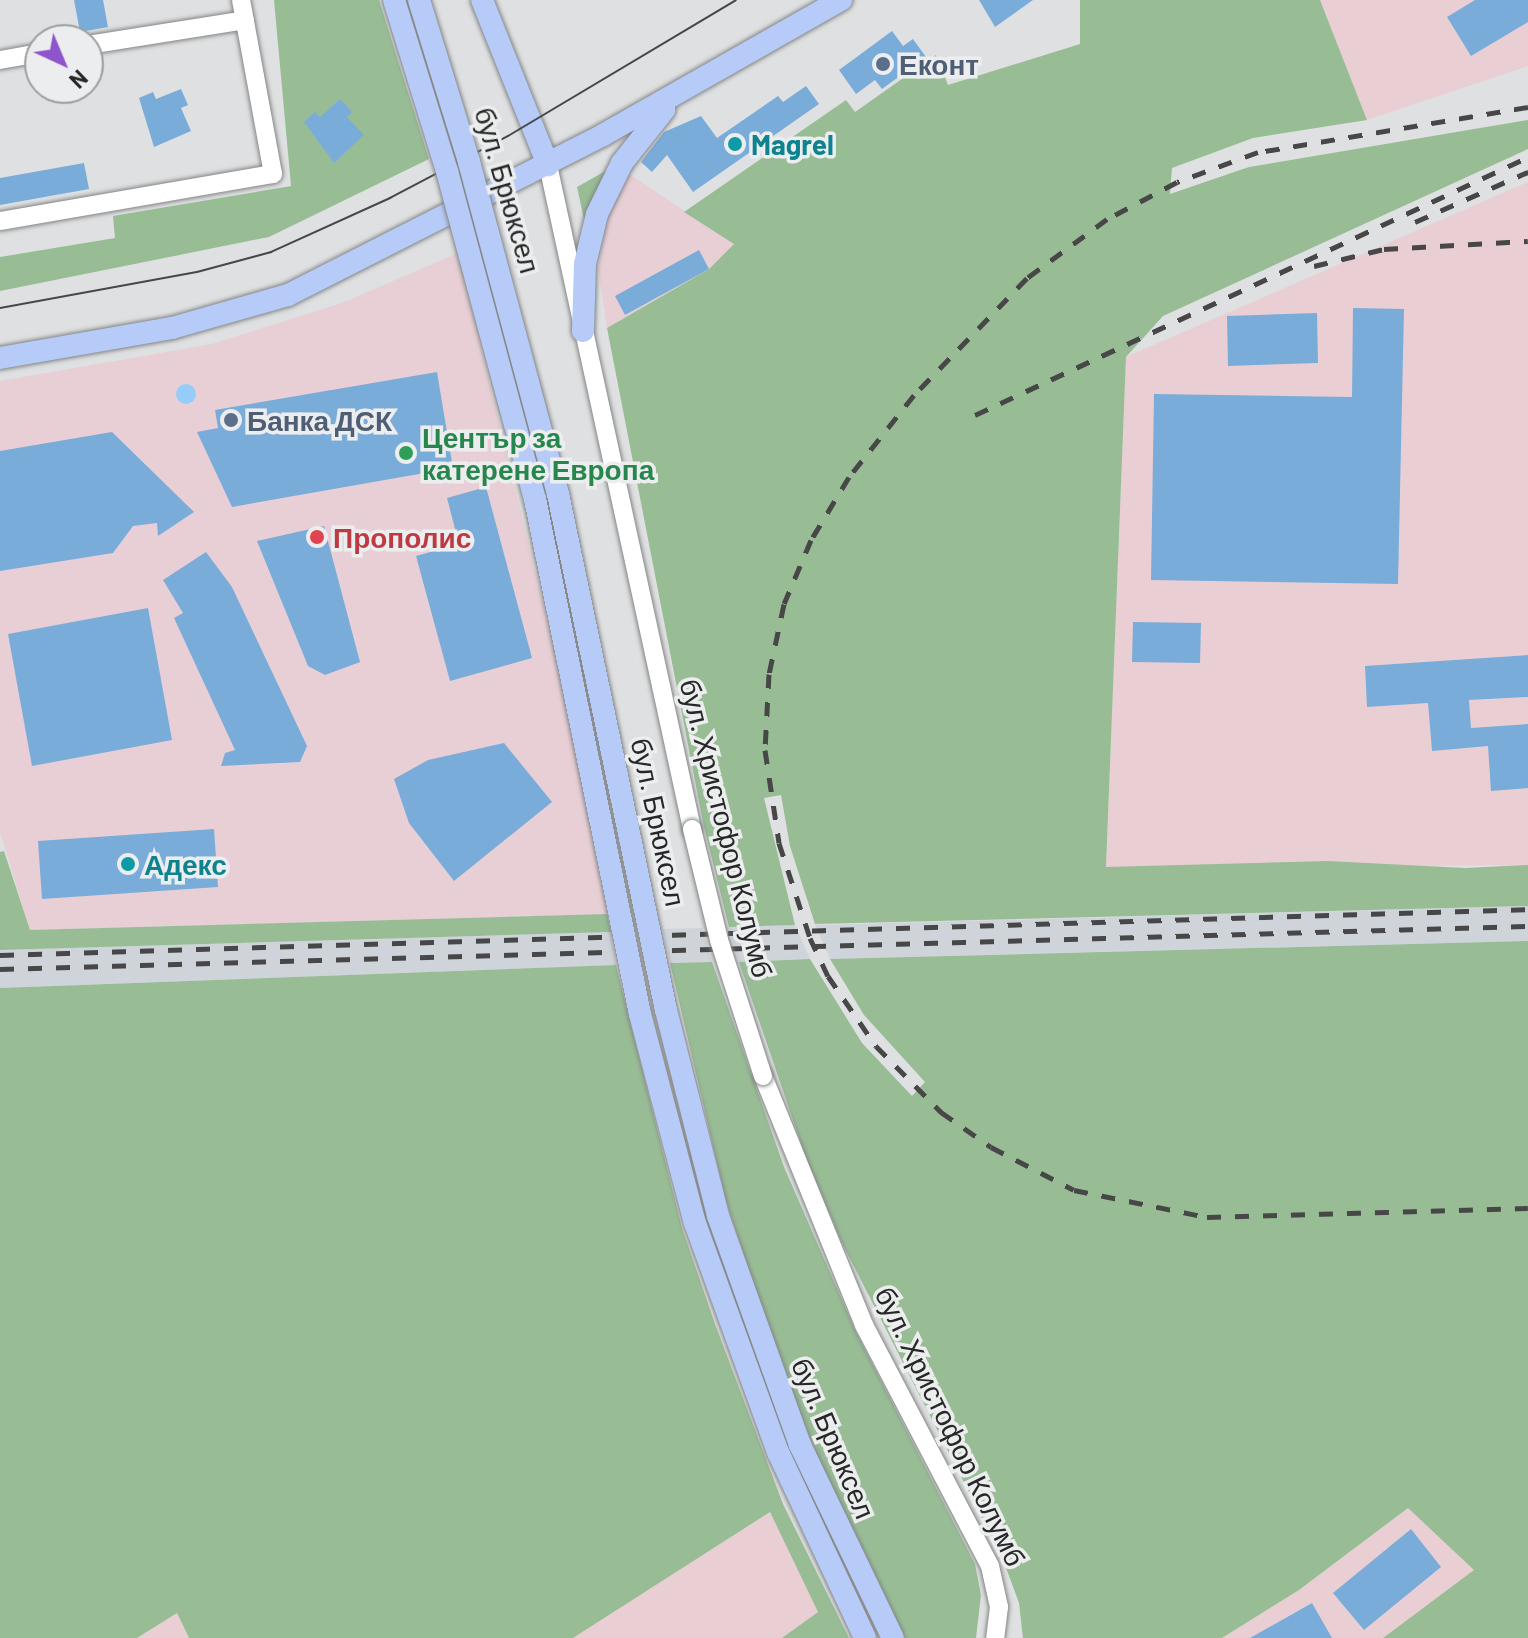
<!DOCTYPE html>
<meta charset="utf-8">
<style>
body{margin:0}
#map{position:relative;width:1528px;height:1638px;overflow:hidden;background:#dfe0e1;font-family:Barlow,sans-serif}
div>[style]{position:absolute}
.commercial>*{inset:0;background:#e8cfd6}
.industrial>*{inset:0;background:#e9cfd4}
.built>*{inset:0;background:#cfd4db}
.green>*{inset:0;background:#98bd95}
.water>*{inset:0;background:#96ccfa}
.round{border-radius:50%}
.building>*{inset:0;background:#7aacda}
.roads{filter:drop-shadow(0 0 2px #848586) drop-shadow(0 0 2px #848586)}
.minor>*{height:18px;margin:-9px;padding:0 9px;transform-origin:9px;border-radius:9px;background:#fff}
.major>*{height:22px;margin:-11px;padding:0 11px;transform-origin:11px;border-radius:11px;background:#b6cbf8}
.tram>*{height:2px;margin:-1px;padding:0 1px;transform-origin:1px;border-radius:1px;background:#474748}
.rail>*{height:5px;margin-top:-2.5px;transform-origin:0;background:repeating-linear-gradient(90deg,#474748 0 14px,transparent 0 28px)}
.bridges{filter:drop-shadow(0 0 2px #848586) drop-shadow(0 0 2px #848586)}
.minor-bridge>*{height:18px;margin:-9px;padding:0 9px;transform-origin:9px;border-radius:9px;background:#fff}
.major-bridge>*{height:22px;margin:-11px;padding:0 11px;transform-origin:11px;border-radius:11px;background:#b6cbf8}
.dots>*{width:22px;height:22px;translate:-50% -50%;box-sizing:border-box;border:4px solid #ecedee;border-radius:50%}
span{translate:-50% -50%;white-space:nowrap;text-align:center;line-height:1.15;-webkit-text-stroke:7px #ecedee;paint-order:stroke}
.service-label{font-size:28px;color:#4e5e75;font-weight:700}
.left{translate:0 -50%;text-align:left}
.culture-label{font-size:28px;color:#0d838f;font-weight:700}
.street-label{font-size:28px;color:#272727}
.leisure-label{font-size:28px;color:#27864d;font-weight:700}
.health-label{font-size:28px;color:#be3a42;font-weight:700}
.north{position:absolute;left:24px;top:24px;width:80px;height:80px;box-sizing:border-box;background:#ecedee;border:2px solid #9d9e9e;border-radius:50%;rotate:136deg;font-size:22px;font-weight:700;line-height:32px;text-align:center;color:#272727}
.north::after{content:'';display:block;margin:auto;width:28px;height:36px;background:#8e55cd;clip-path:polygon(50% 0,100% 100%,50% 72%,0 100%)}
</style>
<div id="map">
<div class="commercial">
<i style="clip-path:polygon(629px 174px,735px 244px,709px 269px,607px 328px,598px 270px,608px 217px)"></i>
<i style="clip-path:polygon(458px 253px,559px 670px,607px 914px,30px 930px,0 832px,0 381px,212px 344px,342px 303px)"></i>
</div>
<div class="industrial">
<i style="clip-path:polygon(1320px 0,1528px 0,1528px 66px,1367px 120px)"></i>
<i style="clip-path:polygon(1528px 182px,1528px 865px,1106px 868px,1126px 357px)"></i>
<i style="clip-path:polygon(1408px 1508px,1475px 1570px,1383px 1638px,1222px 1638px,1299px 1590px)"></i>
<i style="clip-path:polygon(770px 1512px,833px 1638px,573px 1638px)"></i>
<i style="clip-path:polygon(177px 1613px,189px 1638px,137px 1638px)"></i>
</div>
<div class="built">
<i style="clip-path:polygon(1528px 906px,1528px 941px,1127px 951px,830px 959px,815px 925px)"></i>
<i style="clip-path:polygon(795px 925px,810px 959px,739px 962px,729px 927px)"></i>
<i style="clip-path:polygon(702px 928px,712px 962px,670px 963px,663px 929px)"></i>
<i style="clip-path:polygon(611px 932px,616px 965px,0 988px,0 950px)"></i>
</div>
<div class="green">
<i style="clip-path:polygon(274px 0,379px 0,429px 159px,269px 237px,0 291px,0 257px,115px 238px,113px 216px,291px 186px)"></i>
<i style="clip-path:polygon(1080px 0,1320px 0,1367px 120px,1253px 138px,1172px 168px,1170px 194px,1249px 167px,1528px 120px,1528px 149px,1163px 316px,1126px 357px,1106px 867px,1328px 861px,1465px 868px,1528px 865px,1528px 906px,815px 924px,790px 846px,781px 795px,764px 798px,795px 925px,729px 927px,704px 827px,607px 328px,709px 269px,734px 244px,684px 212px,846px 100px,855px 112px,936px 55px,948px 85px,1080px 44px)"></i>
<i style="clip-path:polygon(609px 169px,585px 224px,577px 187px)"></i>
<i style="clip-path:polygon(4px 851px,30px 930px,607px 914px,611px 932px,0 950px,0 852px)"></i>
<i style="clip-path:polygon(1528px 941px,1528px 1638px,1383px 1638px,1474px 1570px,1408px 1508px,1299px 1590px,1222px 1638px,1023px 1638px,1019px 1603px,1002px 1557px,841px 1241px,805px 1155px,739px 962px,810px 959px,862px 1043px,912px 1096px,925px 1082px,864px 1015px,830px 959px)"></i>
<i style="clip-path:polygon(712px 962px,784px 1167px,856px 1332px,975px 1564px,981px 1595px,976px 1638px,905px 1638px,835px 1500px,778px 1358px,726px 1201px,670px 963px)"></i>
<i style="clip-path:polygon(616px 965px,682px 1228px,715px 1324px,783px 1504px,849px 1638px,782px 1638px,818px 1612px,770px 1512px,573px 1638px,189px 1638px,177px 1613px,137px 1638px,0 1638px,0 988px)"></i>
</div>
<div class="water">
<i class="round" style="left:176px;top:384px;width:20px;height:20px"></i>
</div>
<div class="building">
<i style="clip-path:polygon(74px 0,103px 0,108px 27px,80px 32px)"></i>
<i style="clip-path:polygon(979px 0,1033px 0,995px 27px)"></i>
<i style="clip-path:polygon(1475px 0,1528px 0,1528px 22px,1471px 56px,1447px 17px)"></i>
<i style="clip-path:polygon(892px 31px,903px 46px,913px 39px,926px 57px,882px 89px,875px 80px,856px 94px,839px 70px)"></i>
<i style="clip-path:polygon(806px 86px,819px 104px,693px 192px,667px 155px,652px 172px,641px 162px,664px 132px,701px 116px,717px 138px,778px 96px,783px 102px)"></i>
<i style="clip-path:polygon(181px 89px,188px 105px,181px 108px,191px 131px,154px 147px,139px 98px,153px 92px,156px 99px)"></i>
<i style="clip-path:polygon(340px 99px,352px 112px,347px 117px,364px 135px,334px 163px,304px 122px,315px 112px,320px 117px)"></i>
<i style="clip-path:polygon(84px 163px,89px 189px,0 205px,0 178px)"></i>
<i style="clip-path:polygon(699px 250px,709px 269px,625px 315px,615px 296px)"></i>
<i style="clip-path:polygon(1353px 308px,1404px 309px,1398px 584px,1151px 580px,1154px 394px,1352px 397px)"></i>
<i style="clip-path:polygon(1317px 313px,1318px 363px,1228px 366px,1227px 316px)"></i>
<i style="clip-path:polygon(437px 372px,453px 468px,232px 507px,197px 432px,218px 428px,215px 410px)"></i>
<i style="clip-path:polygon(112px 432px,194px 512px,158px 536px,157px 523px,133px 526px,113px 553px,0 571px,0 451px)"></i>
<i style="clip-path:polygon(486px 487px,532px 658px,450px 681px,416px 556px,459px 544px,447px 498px)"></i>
<i style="clip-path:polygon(324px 526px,360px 662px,325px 675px,308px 666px,257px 541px)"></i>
<i style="clip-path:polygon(206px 552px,232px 587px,307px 746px,300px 762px,221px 766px,225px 753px,235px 750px,174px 618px,183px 613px,163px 580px)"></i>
<i style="clip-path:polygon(148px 608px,172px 740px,32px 766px,8px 634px)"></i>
<i style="clip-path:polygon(1133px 622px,1201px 623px,1200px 663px,1132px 662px)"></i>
<i style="clip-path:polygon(1528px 655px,1528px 697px,1469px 700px,1471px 728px,1528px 724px,1528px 788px,1491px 791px,1488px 746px,1432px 751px,1428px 703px,1367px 707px,1365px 666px)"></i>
<i style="clip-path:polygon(504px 743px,552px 802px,454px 881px,409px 823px,394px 779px,428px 760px)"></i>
<i style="clip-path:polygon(214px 829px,218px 887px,42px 899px,38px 841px)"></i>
<i style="clip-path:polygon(1411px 1529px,1441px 1567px,1364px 1630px,1333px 1593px)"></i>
<i style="clip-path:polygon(1312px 1603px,1332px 1638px,1250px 1638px)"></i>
</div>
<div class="roads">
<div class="minor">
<i style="left:88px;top:45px;width:159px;rotate:-9deg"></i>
<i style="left:0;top:60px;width:41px;rotate:-9.9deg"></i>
<i style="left:548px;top:165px;width:679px;rotate:77.76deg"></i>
<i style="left:0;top:221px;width:277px;rotate:-9.8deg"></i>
<i style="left:273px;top:174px;width:177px;rotate:-100.4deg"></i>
<i style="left:763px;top:1076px;width:269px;rotate:67.9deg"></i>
<i style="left:864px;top:1325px;width:272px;rotate:62.4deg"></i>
<i style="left:990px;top:1566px;width:42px;rotate:77.6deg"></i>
<i style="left:999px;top:1607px;width:31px;rotate:97deg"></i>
</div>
<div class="major">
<i style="left:482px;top:0;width:178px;rotate:68.2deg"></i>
<i style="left:583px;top:331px;width:67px;rotate:-88.3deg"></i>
<i style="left:585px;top:264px;width:51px;rotate:-76.5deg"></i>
<i style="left:597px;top:214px;width:57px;rotate:-63.9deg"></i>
<i style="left:622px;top:163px;width:68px;rotate:-51.6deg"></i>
<i style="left:0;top:358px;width:175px;rotate:-9.9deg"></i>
<i style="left:172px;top:328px;width:121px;rotate:-15.9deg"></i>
<i style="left:288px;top:295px;width:353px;rotate:-26.9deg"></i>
<i style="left:603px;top:135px;width:274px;rotate:-29.6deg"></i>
</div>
</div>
<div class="tram">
<i style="left:0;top:308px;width:200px;rotate:-10.4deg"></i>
<i style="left:197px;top:272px;width:77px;rotate:-15.1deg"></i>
<i style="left:271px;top:252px;width:131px;rotate:-24.4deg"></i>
<i style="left:390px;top:198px;width:133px;rotate:-27.7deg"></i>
<i style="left:508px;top:136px;width:265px;rotate:-30.8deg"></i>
</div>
<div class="rail">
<i style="left:1528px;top:107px;width:274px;rotate:170.5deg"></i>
<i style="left:1258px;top:152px;width:86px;rotate:159.7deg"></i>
<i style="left:1177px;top:182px;width:79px;rotate:152.1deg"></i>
<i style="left:1107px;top:219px;width:99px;rotate:143.6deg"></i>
<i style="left:1027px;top:278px;width:163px;rotate:134deg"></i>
<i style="left:914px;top:395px;width:105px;rotate:128.4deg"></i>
<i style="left:849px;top:477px;width:74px;rotate:121.1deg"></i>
<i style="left:811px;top:540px;width:69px;rotate:112.9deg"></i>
<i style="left:784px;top:604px;width:72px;rotate:102.1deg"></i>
<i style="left:769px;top:674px;width:76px;rotate:93deg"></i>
<i style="left:765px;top:750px;width:94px;rotate:81.4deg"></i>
<i style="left:779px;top:843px;width:100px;rotate:71.9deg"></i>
<i style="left:810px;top:938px;width:42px;rotate:64.7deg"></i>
<i style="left:828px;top:976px;width:85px;rotate:55.6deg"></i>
<i style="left:876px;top:1046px;width:93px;rotate:45.4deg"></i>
<i style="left:941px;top:1112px;width:61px;rotate:35deg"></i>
<i style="left:991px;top:1147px;width:93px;rotate:27.4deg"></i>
<i style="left:1074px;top:1190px;width:136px;rotate:11.5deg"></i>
<i style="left:1207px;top:1217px;width:321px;rotate:-1.6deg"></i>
<i style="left:1415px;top:222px;width:124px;rotate:-23.9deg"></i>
<i style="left:1314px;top:266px;width:72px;rotate:-13.7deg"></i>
<i style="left:1384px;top:249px;width:144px;rotate:-3.2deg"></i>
<i style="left:975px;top:415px;width:610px;rotate:-25.01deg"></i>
<i style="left:0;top:955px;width:1529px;rotate:-1.72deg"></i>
<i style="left:0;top:969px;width:1529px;rotate:-1.61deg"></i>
</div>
<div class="bridges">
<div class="minor-bridge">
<i style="left:692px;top:829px;width:114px;rotate:76.3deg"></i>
<i style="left:719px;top:940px;width:143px;rotate:72.1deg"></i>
</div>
<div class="major-bridge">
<i style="left:394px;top:0;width:179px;rotate:72.8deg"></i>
<i style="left:447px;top:171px;width:340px;rotate:75deg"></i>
<i style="left:535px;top:499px;width:526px;rotate:78.48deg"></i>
<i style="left:640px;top:1014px;width:216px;rotate:75.3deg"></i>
<i style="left:695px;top:1223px;width:244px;rotate:70.1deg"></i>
<i style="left:778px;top:1452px;width:205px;rotate:64.9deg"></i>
<i style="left:419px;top:0;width:170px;rotate:72.8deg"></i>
<i style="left:469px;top:162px;width:344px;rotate:75deg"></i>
<i style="left:558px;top:494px;width:527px;rotate:78.18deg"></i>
<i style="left:666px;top:1010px;width:212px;rotate:75.8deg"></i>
<i style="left:718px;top:1216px;width:243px;rotate:70.3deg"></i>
<i style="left:800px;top:1445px;width:214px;rotate:64.3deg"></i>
</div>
</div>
<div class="dots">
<i style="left:883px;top:64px;background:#5c6f8a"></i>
<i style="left:735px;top:144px;background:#0f9aa8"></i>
<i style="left:231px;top:420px;background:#5c6f8a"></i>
<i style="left:406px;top:453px;background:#2e9e5b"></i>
<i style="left:317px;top:537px;background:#e0444e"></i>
<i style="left:128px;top:864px;background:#0f9aa8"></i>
</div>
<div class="service-label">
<span class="left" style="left:899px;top:64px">Еконт</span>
<span class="left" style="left:247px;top:420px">Банка ДСК</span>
</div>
<div class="culture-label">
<span class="left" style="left:751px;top:144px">Magrel</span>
<span class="left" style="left:144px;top:864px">Адекс</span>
</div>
<div class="street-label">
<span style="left:508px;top:190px;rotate:74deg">бул. Брюксел</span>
<span style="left:659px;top:822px;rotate:78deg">бул. Брюксел</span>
<span style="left:727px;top:828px;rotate:76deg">бул. Христофор Колумб</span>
<span style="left:951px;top:1426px;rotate:64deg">бул. Христофор Колумб</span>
<span style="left:834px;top:1438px;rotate:67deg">бул. Брюксел</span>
</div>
<div class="leisure-label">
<span class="left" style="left:422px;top:453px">Център за<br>катерене Европа</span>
</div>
<div class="health-label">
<span class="left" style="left:333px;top:537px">Прополис</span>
</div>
<div class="north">N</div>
</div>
